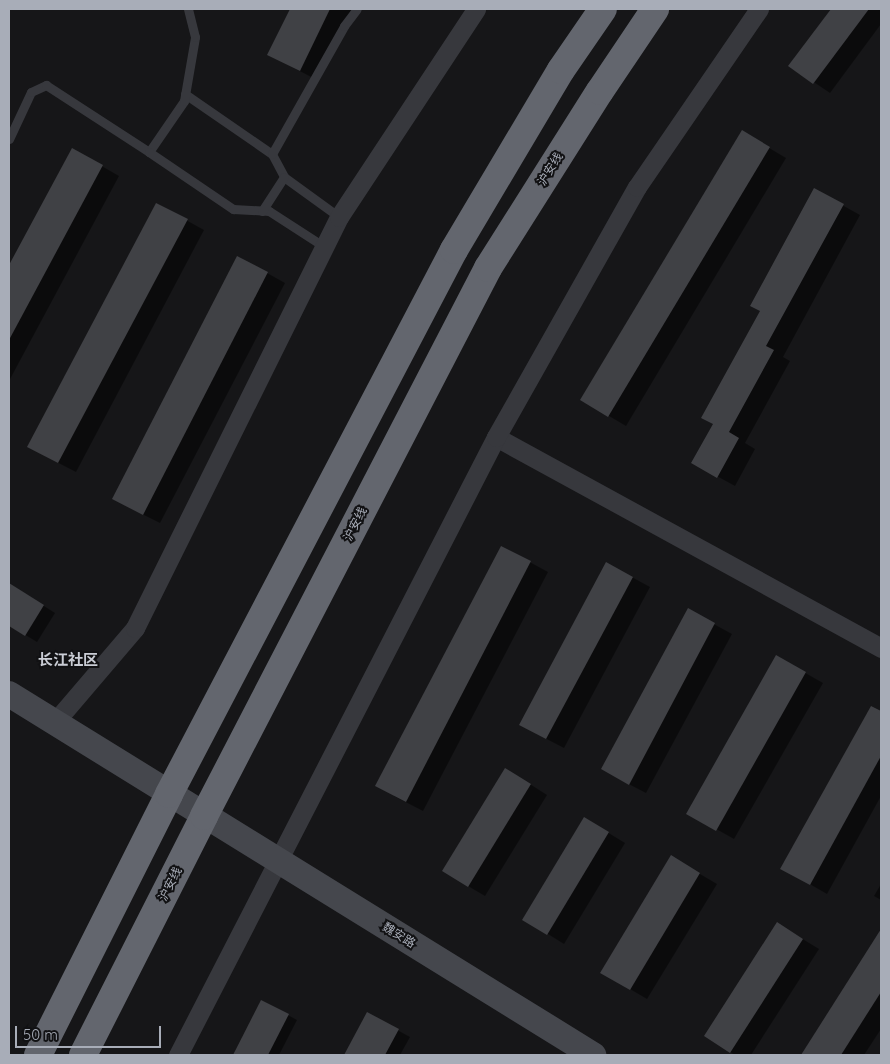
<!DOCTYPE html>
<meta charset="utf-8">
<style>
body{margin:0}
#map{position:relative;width:890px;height:1064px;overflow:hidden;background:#161618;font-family:Quicksand,"Noto Sans SC",sans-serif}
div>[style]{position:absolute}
.shadow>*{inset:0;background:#0007}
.building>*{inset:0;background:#404145}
.lane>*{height:9px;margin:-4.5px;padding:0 4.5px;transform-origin:4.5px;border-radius:4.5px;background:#37383d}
.street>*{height:19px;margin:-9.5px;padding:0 9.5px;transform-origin:9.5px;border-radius:9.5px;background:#37383d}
.secondary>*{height:26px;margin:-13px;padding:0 13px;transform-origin:13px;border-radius:13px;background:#45474d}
.highway>*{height:28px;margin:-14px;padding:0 14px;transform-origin:14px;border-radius:14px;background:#63666e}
span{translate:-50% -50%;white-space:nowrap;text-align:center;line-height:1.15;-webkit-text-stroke:4px #111113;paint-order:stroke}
.street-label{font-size:12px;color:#a8adb8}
.quarter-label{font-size:15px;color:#c9ccd4;font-weight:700}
.frame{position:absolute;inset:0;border:10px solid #a8adb8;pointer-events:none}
.scale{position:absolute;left:15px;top:1026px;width:146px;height:22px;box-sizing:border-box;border:2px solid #a8adb8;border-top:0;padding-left:6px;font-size:15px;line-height:18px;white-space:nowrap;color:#a8adb8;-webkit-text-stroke:4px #111113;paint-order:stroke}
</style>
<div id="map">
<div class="shadow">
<i style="clip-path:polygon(291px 9px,352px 9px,317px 80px,269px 55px)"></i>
<i style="clip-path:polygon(833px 9px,881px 9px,881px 24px,830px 93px,790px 66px)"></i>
<i style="clip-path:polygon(742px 132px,786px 158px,626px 426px,582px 400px)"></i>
<i style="clip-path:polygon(72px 149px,119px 176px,9px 381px,9px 268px)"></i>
<i style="clip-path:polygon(815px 190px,860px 215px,783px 357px,790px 361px,745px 443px,755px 449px,735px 486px,693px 463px,714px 424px)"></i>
<i style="clip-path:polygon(157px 204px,204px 230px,76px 472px,45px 456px)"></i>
<i style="clip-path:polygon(238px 257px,285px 283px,160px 523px,130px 508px)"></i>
<i style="clip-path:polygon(502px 547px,548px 572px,423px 811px,394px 796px)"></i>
<i style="clip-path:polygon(606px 563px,650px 587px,564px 748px,537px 734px)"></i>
<i style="clip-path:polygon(9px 584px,55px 613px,37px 642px,9px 625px)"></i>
<i style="clip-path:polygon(688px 610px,732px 634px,646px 793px,619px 779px)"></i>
<i style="clip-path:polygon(777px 657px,823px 683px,734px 839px,688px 813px)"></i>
<i style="clip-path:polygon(871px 707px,881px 713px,881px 796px,827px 894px,782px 868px)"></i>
<i style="clip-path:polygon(522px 779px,547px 795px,485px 896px,468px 886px)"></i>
<i style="clip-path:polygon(584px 818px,625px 843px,564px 944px,524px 919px)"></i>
<i style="clip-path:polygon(671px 857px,717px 884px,647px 999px,630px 989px)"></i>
<i style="clip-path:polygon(881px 884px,881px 900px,874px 896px)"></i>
<i style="clip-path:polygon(778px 924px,819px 949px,751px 1055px,735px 1055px,730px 1052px)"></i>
<i style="clip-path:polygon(872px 946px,881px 951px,881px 1029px,864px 1055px,802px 1055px)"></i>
<i style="clip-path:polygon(262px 1001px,297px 1020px,279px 1055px,234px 1055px)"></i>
<i style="clip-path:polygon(368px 1014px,410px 1037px,400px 1055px,345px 1055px)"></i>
</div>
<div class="building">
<i style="clip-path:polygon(290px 9px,330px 9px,300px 71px,267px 55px)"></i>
<i style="clip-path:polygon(831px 9px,869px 9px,813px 84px,788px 66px)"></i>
<i style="clip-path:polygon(742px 130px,770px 147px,608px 417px,580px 400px)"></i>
<i style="clip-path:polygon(72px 148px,103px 165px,9px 340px,9px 265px)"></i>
<i style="clip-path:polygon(814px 188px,844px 204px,766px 346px,774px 350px,729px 432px,739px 438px,717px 478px,691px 463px,713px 424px,701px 418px,760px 311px,750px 306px)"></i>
<i style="clip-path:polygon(156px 203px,188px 219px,58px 463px,27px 447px)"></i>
<i style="clip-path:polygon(237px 256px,268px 272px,143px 515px,112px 499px)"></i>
<i style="clip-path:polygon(501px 546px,531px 561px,406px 802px,375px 786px)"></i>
<i style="clip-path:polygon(606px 562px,633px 577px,546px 739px,519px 725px)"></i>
<i style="clip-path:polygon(9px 583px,44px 605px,25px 636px,9px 626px)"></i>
<i style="clip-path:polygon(688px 608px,715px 623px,629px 785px,601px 769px)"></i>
<i style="clip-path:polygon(776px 655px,806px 672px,716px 831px,686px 814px)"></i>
<i style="clip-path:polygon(871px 706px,881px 711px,881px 756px,810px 885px,780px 869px)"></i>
<i style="clip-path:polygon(505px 768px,531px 784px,468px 887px,442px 871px)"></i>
<i style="clip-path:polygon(584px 817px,609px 832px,547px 935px,522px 920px)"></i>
<i style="clip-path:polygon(671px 855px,700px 873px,630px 990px,600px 973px)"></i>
<i style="clip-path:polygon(777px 922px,803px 939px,730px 1053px,704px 1036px)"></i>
<i style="clip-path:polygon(881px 929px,881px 992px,841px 1055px,801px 1055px)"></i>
<i style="clip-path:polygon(261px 1000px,289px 1014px,268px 1055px,233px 1055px)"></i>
<i style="clip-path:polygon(367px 1012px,399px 1029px,385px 1055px,344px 1055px)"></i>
</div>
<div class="lane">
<i style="left:185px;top:94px;width:106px;rotate:34.6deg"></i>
<i style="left:272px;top:154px;width:26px;rotate:62deg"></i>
<i style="left:284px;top:177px;width:68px;rotate:36deg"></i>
<i style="left:9px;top:139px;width:52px;rotate:-64.9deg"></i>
<i style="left:31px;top:92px;width:17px;rotate:-25deg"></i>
<i style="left:46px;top:85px;width:123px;rotate:33deg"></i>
<i style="left:149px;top:152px;width:62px;rotate:-55.5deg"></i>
<i style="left:184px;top:101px;width:65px;rotate:-80.2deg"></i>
<i style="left:195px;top:37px;width:29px;rotate:-104deg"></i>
<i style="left:149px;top:152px;width:102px;rotate:34.2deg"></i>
<i style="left:233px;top:209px;width:36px;rotate:3deg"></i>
<i style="left:269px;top:211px;width:64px;rotate:32.9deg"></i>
<i style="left:272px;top:154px;width:147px;rotate:-60.6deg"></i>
<i style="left:344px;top:26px;width:21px;rotate:-53deg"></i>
<i style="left:262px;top:211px;width:40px;rotate:-57.1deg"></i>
</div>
<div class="street">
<i style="left:496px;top:437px;width:439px;rotate:28.7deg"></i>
<i style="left:54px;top:723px;width:125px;rotate:-49.5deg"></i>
<i style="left:135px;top:628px;width:459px;rotate:-63.6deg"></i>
<i style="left:339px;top:217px;width:249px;rotate:-56.6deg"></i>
<i style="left:178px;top:1055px;width:695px;rotate:-62.77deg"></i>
<i style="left:496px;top:437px;width:287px;rotate:-60.6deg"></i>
<i style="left:637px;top:187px;width:216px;rotate:-55.6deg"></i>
</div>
<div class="secondary">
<i style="left:9px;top:694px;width:687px;rotate:31.72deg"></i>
</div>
<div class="highway">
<i style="left:38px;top:1055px;width:292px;rotate:-63.3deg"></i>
<i style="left:169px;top:794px;width:614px;rotate:-62.35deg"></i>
<i style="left:454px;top:250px;width:209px;rotate:-59.3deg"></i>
<i style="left:561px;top:70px;width:74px;rotate:-55.5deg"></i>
<i style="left:83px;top:1055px;width:268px;rotate:-63.1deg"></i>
<i style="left:204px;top:816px;width:617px;rotate:-62.6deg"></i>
<i style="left:488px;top:268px;width:209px;rotate:-57.7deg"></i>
<i style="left:600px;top:91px;width:99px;rotate:-56.1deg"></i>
</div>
<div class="street-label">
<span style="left:550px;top:169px;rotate:-58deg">沪安线</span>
<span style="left:355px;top:524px;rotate:-63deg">沪安线</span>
<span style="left:170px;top:884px;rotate:-63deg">沪安线</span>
<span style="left:399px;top:935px;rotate:32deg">魏安路</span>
</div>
<div class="quarter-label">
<span style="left:68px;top:660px">长江社区</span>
</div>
<div class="frame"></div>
<div class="scale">50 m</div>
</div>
